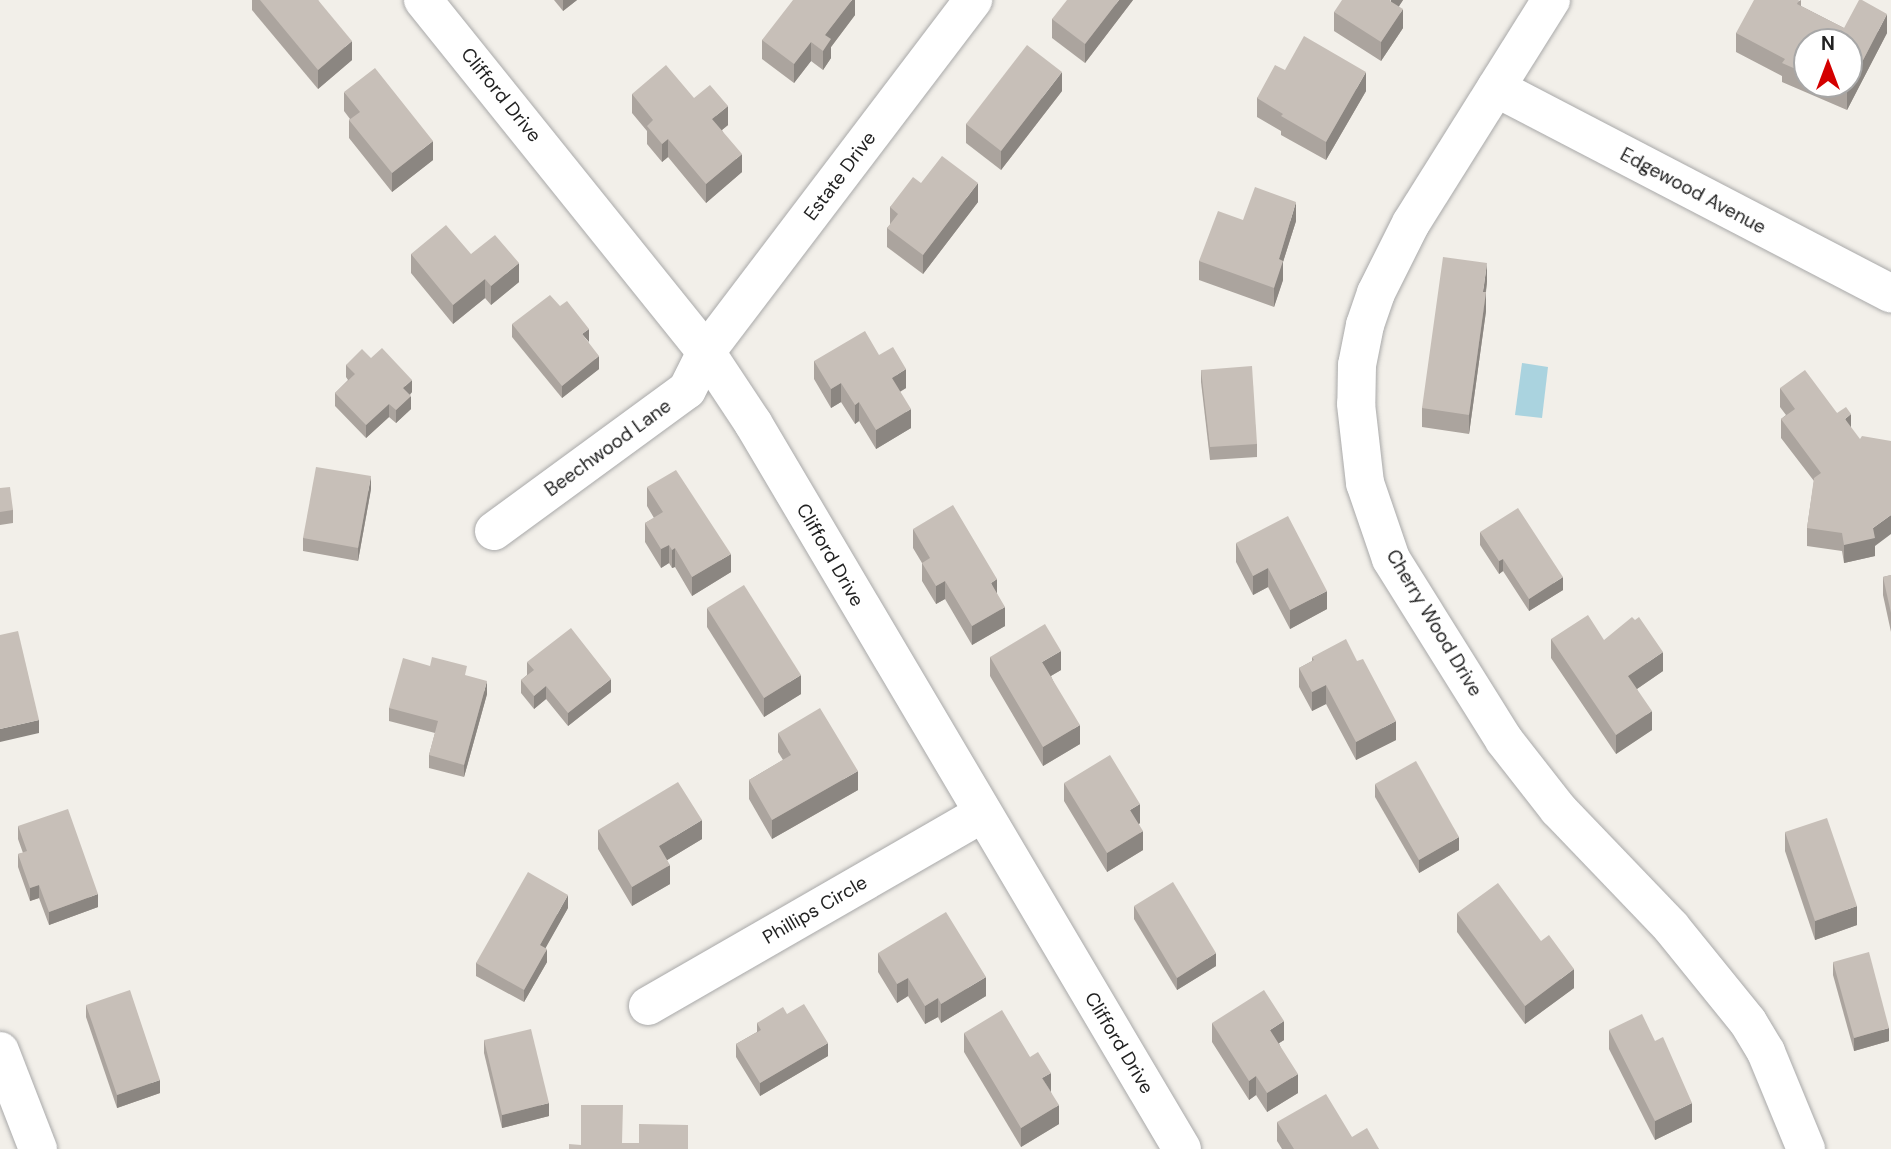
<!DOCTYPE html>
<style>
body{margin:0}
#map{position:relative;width:1891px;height:1149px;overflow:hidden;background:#f2efe9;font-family:"DM Sans",sans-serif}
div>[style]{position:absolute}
.water>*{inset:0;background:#aad3df}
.roads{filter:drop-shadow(0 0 2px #a9a9a9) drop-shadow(0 0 2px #a9a9a9)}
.minor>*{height:38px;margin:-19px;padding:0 19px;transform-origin:19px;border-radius:19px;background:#fff}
.wall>*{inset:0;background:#aba49e}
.shaded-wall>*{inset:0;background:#8b8681}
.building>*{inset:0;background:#c7bfb8}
span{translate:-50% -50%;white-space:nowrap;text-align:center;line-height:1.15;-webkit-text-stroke:6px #fff;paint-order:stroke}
.street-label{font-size:19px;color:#222}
.north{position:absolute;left:1793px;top:28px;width:70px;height:70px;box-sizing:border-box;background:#fff;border:2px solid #a7a7a7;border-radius:50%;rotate:0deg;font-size:19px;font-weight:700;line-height:28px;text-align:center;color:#222}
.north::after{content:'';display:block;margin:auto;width:24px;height:32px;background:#d40000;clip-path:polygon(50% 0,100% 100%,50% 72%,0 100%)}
</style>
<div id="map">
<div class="water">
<i style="clip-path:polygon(1522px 363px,1548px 367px,1542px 418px,1515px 415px)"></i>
</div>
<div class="roads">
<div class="minor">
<i style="left:423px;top:0;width:452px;rotate:51.2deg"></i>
<i style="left:706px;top:352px;width:85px;rotate:56.5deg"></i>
<i style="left:753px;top:423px;width:843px;rotate:59.42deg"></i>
<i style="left:1551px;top:0;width:263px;rotate:122.1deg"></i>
<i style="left:1411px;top:223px;width:78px;rotate:116.6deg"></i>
<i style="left:1376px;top:293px;width:34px;rotate:109deg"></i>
<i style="left:1365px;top:325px;width:41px;rotate:101.3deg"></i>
<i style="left:1357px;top:365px;width:39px;rotate:91deg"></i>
<i style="left:1356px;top:404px;width:80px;rotate:83.5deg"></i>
<i style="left:1365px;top:483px;width:80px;rotate:71.1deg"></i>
<i style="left:1391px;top:559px;width:213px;rotate:58deg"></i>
<i style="left:1504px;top:740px;width:88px;rotate:52deg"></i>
<i style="left:1558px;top:809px;width:163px;rotate:46.2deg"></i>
<i style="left:1671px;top:927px;width:122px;rotate:51deg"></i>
<i style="left:1748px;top:1022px;width:35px;rotate:59deg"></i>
<i style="left:1766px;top:1052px;width:105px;rotate:67.6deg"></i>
<i style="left:1496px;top:88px;width:445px;rotate:27.5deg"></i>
<i style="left:494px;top:531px;width:239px;rotate:-36.2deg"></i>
<i style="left:687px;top:390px;width:42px;rotate:-63.4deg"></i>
<i style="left:706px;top:352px;width:442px;rotate:-52.8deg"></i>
<i style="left:648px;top:1006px;width:385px;rotate:-29.9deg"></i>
<i style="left:0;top:1051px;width:105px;rotate:68.8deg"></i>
</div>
</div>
<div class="wall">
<i style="clip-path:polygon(252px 0,318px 0,352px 60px,318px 89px,252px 10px)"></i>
<i style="clip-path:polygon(554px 0,577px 0,563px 11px)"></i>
<i style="clip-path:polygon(855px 0,855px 15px,831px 47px,831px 58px,823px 70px,811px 61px,794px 83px,762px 59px,762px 40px)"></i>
<i style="clip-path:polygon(1133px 0,1085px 63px,1052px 38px,1052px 19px)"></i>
<i style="clip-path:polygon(1403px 0,1399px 6px,1403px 28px,1381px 61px,1334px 31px,1334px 12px)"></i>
<i style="clip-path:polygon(evenodd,1801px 0,1801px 6px,1844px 28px,1887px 33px,1847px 110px,1782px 82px,1782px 76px,1736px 52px,1736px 33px,1801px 0,1807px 42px,1849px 84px,1807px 84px,1807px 42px)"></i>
<i style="clip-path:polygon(1285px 70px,1366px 91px,1326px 160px,1281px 135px,1281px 131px,1257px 117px,1257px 98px)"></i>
<i style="clip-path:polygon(1062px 91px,1001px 170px,966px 143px,966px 124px)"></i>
<i style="clip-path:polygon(344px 92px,433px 160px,392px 192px,349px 138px,349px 120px,350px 119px,344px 111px)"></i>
<i style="clip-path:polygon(632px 94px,694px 98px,728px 125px,722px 130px,742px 172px,706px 203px,668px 157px,662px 162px,647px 144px,647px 131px,632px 113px)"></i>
<i style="clip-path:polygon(921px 183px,978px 202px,923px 274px,887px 247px,887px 228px,890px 225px,890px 207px)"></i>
<i style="clip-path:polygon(1243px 220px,1296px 221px,1283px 262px,1283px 280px,1274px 307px,1199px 280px,1199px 261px)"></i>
<i style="clip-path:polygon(411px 254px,471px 254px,519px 282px,491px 305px,485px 298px,453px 324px,411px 273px)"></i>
<i style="clip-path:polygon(1487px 282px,1486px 292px,1486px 311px,1469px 434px,1422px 427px,1422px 408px)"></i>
<i style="clip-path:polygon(512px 324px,588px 342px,599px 369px,562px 398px,512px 337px)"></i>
<i style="clip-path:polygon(879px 355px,906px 388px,900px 392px,911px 428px,876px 449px,859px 421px,855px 424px,841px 402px,831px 408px,814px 379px,814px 361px)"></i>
<i style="clip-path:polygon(371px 358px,412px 392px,410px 395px,411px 409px,396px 423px,389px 417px,366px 438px,335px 406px,335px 393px,348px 380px,346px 377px,346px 365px)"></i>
<i style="clip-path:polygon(1201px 370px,1257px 444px,1257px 457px,1210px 460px,1201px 382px)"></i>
<i style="clip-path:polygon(1780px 388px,1837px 413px,1851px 428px,1875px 546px,1875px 556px,1844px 563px,1842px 551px,1807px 546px,1807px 528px,1814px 481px,1781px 438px,1781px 419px,1786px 415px,1780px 407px)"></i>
<i style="clip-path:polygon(647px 487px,731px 572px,692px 596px,675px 567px,672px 568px,669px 563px,661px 568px,645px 542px,645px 523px,654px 518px,647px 506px)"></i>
<i style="clip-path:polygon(0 488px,13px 510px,13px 523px,0 525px)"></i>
<i style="clip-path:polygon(371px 489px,358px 561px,303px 551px,303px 538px)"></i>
<i style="clip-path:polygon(913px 529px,997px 594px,1005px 626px,972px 645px,945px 599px,936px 604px,922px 581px,922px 563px,913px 548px)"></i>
<i style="clip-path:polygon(1480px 532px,1563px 590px,1529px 611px,1503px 571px,1499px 574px,1480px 545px)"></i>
<i style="clip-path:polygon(1236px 543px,1327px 609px,1290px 629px,1268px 587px,1253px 595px,1236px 562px)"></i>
<i style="clip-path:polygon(1891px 575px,1891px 632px,1883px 595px,1883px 577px)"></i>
<i style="clip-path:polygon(707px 608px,801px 694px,764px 717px,707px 627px)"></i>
<i style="clip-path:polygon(1551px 639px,1604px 640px,1663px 671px,1637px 689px,1652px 730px,1616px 754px,1551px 658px)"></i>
<i style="clip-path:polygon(990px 657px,1061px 670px,1051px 676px,1080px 744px,1043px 766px,990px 676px)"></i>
<i style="clip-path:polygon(1312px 657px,1396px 740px,1356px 760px,1326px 704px,1312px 711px,1299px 687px,1299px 668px,1312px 661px)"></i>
<i style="clip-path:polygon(527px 662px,611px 692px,568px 726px,546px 699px,534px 709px,521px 693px,521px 680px,527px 675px)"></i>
<i style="clip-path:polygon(467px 676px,487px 694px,464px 777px,429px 768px,429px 755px,435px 733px,389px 721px,389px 708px)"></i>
<i style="clip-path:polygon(778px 733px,858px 790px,772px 839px,749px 799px,749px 780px,783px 760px,778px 752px)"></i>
<i style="clip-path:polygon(1064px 783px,1140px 823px,1139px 824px,1143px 850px,1107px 872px,1064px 801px)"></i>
<i style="clip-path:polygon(1375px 784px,1459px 850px,1419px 873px,1375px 797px)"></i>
<i style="clip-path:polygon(18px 826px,98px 907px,49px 925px,39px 898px,30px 901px,18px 867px,18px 854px,23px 853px,18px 839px)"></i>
<i style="clip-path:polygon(598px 830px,702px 839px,667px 860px,670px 884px,632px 906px,598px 849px)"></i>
<i style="clip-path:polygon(1785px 832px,1857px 925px,1815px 940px,1785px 851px)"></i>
<i style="clip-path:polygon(1134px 906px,1216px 966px,1177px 990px,1134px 919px)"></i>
<i style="clip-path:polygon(568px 908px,545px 948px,547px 962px,524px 1002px,476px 976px,476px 963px)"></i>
<i style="clip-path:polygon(1457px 913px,1574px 988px,1525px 1024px,1457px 932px)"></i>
<i style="clip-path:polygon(878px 953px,986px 996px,941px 1023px,938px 1017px,925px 1024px,908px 996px,897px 1003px,878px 972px)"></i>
<i style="clip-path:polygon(1833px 962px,1889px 1041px,1854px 1051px,1833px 975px)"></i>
<i style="clip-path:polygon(86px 1005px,160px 1093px,117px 1108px,86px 1017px)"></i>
<i style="clip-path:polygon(787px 1014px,828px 1056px,760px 1096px,736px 1057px,736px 1044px,757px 1032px,757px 1023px)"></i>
<i style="clip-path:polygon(1212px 1023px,1284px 1040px,1279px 1043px,1298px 1093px,1267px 1112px,1256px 1095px,1249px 1100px,1212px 1042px)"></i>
<i style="clip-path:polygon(1609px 1030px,1692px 1122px,1655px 1140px,1609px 1049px)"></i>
<i style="clip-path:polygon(964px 1033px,1030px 1057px,1051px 1092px,1059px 1124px,1021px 1147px,964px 1052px)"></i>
<i style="clip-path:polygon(484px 1040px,549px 1116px,502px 1128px,484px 1053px)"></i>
<i style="clip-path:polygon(1277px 1122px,1352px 1137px,1379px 1149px,1282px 1149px,1277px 1141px)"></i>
</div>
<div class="shaded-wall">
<i style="clip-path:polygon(563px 0,577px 0,563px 11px)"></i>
<i style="clip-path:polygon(852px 0,855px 0,855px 15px,831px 47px,831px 58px,823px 70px,823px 51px,825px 35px)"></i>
<i style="clip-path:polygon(1119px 0,1133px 0,1085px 63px,1085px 44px)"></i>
<i style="clip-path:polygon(1391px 0,1403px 0,1390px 20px)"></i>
<i style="clip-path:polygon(1403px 9px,1403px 28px,1381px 61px,1381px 42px)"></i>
<i style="clip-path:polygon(1887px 14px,1887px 33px,1847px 110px,1847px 91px)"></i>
<i style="clip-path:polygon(352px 41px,352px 60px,318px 89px,318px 70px)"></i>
<i style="clip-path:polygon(811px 42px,811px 61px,794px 83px,794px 64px)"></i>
<i style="clip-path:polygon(1062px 72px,1062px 91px,1001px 170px,1001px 151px)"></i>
<i style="clip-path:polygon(1366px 72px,1366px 91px,1326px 160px,1326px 142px)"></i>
<i style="clip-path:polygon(728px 106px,728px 125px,712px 138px,712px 119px)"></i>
<i style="clip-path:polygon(668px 139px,668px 157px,662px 162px,662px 144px)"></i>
<i style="clip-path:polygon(433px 141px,433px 160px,392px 192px,392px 173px)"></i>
<i style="clip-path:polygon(742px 154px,742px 172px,706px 203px,706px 184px)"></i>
<i style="clip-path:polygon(978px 183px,978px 202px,923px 274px,923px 255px)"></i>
<i style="clip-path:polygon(1296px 202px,1296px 221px,1283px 262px,1283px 280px,1274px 307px,1274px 288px,1279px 259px)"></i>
<i style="clip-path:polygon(519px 263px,519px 282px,491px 305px,491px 286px)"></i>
<i style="clip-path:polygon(1487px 263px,1487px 282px,1483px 311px,1483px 292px)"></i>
<i style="clip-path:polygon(485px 279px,485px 298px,453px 324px,453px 305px)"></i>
<i style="clip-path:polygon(1486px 292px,1486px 311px,1469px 434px,1469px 415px)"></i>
<i style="clip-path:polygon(589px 329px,589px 342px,582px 334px)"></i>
<i style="clip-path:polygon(599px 356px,599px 369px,562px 398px,562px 386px)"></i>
<i style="clip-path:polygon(906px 369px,906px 388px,892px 396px,892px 378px)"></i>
<i style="clip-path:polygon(412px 380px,412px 392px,403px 401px,403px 388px)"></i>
<i style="clip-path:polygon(841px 383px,841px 402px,831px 408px,831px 389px)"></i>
<i style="clip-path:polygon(411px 396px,411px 409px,396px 423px,396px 410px)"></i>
<i style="clip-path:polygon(859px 402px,859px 421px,855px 424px,855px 405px)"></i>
<i style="clip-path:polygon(389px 404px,389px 417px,366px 438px,366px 425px)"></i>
<i style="clip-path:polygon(911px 409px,911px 428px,876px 449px,876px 430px)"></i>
<i style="clip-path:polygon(1851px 414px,1851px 433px,1845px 419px)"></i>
<i style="clip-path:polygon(371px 476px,371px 489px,358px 561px,358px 548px)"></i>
<i style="clip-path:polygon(1891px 515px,1891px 534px,1875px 546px,1875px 556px,1844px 563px,1844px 545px,1873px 528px)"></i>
<i style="clip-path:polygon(669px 545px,669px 563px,661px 568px,661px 549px)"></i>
<i style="clip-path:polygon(675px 548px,675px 567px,672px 568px,672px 550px)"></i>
<i style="clip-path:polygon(731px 554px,731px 572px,692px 596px,692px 577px)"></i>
<i style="clip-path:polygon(1503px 559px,1503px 571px,1499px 574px,1499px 561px)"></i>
<i style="clip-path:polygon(1268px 568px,1268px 587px,1253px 595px,1253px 576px)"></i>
<i style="clip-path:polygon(1563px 577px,1563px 590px,1529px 611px,1529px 599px)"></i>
<i style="clip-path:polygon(997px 579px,997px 598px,991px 583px)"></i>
<i style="clip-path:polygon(945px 581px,945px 599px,936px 604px,936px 586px)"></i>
<i style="clip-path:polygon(1327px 591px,1327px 609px,1290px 629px,1290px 610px)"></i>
<i style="clip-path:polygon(1005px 607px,1005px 626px,972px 645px,972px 626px)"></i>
<i style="clip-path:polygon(1061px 651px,1061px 670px,1042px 681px,1042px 662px)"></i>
<i style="clip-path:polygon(1663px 652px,1663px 671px,1628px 695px,1628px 676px)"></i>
<i style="clip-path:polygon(801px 675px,801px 694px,764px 717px,764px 698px)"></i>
<i style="clip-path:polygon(611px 679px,611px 692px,568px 726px,568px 713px)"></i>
<i style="clip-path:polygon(487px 681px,487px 694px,464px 777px,464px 765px)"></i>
<i style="clip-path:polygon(1326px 685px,1326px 704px,1312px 711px,1312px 692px)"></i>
<i style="clip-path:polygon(546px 686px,546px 699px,534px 709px,534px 696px)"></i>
<i style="clip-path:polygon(1652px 711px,1652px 730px,1616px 754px,1616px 735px)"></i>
<i style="clip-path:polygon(39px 720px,39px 733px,0 742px,0 729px)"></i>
<i style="clip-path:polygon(1396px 721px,1396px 740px,1356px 760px,1356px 742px)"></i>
<i style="clip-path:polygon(1080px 725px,1080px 744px,1043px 766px,1043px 747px)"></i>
<i style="clip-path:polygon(858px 771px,858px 790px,772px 839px,772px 820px)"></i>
<i style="clip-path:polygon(1140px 804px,1140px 823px,1130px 829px,1130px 810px)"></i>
<i style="clip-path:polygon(702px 820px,702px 839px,659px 865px,659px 846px)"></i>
<i style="clip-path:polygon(1143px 831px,1143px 850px,1107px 872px,1107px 853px)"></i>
<i style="clip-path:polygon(1459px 837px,1459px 850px,1419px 873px,1419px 860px)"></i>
<i style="clip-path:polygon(670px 865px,670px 884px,632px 906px,632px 887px)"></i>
<i style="clip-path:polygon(39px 885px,39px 898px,30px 901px,30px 888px)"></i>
<i style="clip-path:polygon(98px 894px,98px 907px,49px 925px,49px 912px)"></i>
<i style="clip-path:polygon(568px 895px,568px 908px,540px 958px,540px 945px)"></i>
<i style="clip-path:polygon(1857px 906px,1857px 925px,1815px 940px,1815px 921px)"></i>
<i style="clip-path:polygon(547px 949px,547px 962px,524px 1002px,524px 990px)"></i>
<i style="clip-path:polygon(1216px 953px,1216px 966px,1177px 990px,1177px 978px)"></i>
<i style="clip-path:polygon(1574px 969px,1574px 988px,1525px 1024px,1525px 1006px)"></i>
<i style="clip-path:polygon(986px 977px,986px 996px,941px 1023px,941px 1004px)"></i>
<i style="clip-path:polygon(908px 978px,908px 996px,897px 1003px,897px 984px)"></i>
<i style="clip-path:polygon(938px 998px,938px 1017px,925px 1024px,925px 1006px)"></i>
<i style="clip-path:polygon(1284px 1021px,1284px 1040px,1270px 1049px,1270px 1030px)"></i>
<i style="clip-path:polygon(1889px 1028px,1889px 1041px,1854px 1051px,1854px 1038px)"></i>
<i style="clip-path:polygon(828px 1043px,828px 1056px,760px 1096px,760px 1083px)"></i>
<i style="clip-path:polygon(1051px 1073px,1051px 1092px,1042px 1078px)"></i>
<i style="clip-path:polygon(1298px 1074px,1298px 1093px,1267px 1112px,1267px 1093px)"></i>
<i style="clip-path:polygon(1256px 1076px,1256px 1095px,1249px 1100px,1249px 1081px)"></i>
<i style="clip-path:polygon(160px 1080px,160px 1093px,117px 1108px,117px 1095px)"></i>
<i style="clip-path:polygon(549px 1103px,549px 1116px,502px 1128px,502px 1115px)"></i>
<i style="clip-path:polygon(1692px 1103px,1692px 1122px,1655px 1140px,1655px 1121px)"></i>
<i style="clip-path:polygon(1059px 1105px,1059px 1124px,1021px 1147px,1021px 1128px)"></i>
</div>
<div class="building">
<i style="clip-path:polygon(260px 0,318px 0,352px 41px,318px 70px)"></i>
<i style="clip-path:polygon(793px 0,852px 0,825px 35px,831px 39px,823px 51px,811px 42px,794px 64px,762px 40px)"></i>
<i style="clip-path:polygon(1067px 0,1119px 0,1085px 44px,1052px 19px)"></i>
<i style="clip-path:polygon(1342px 0,1391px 0,1390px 1px,1403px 9px,1381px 42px,1334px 12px)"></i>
<i style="clip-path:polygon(1754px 0,1799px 0,1797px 4px,1844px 28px,1859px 0,1862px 0,1887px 14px,1847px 91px,1830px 84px,1849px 84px,1849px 42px,1807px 42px,1807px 74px,1782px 63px,1785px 59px,1736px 33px)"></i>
<i style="clip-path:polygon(1304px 36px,1366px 72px,1326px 142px,1281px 116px,1283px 114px,1257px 98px,1275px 65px,1285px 70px)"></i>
<i style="clip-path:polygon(1027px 45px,1062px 72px,1001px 151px,966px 124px)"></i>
<i style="clip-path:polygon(666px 65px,694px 98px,710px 85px,728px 106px,712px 119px,742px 154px,706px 184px,668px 139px,662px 144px,647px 126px,653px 120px,632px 94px)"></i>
<i style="clip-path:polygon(375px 68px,433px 141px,392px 173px,349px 120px,360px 112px,344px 92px)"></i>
<i style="clip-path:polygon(942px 156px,978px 183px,923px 255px,887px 228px,898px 214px,890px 207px,913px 177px,921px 183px)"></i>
<i style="clip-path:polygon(1255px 187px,1296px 202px,1279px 259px,1283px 261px,1274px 288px,1199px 261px,1218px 211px,1243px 220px)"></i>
<i style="clip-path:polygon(446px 225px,471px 254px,495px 235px,519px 263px,491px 286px,485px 279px,453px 305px,411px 254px)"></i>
<i style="clip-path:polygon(1443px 257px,1487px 263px,1483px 292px,1486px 292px,1469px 415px,1422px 408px)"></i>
<i style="clip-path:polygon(550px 295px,560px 306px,567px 301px,589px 329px,582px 334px,599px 356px,562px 386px,512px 324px)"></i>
<i style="clip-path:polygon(865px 331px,879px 355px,893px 347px,906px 369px,892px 378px,911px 409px,876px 430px,859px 402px,855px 405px,841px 383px,831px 389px,814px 361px)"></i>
<i style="clip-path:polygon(382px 348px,412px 380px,403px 388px,411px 396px,396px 410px,389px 404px,366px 425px,335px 393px,355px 374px,346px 365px,362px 349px,371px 358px)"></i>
<i style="clip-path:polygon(1252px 366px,1257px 444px,1210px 447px,1201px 370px)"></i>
<i style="clip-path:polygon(1805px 370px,1837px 413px,1846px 407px,1851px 414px,1845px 419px,1860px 439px,1862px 436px,1891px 441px,1891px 515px,1873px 528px,1875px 538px,1844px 545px,1842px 533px,1807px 528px,1814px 478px,1821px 473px,1781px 419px,1795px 409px,1780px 388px)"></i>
<i style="clip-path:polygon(316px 467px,371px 476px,358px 548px,303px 538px)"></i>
<i style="clip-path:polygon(676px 470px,731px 554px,692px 577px,675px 548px,672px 550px,669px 545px,661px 549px,645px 523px,663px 512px,647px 487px)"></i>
<i style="clip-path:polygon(10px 487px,13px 510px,0 512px,0 488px)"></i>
<i style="clip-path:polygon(953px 505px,997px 579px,991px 583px,1005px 607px,972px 626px,945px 581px,936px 586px,922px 563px,930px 558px,913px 529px)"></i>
<i style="clip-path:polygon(1518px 508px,1563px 577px,1529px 599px,1503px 559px,1499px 561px,1480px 532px)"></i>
<i style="clip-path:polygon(1288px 516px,1327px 591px,1290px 610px,1268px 568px,1253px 576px,1236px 543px)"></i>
<i style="clip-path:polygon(1891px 575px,1891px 613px,1883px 577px)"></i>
<i style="clip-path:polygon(744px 585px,801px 675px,764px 698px,707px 608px)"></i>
<i style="clip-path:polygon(1588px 615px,1604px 640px,1632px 617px,1635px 620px,1639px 617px,1663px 652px,1628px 676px,1652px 711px,1616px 735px,1551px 639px)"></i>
<i style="clip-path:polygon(1045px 624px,1061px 651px,1042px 662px,1080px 725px,1043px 747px,990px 657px)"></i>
<i style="clip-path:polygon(571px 628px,611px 679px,568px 713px,546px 686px,534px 696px,521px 680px,534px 670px,527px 662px)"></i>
<i style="clip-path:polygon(18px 631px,39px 720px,0 729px,0 635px)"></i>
<i style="clip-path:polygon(1346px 639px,1357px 661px,1363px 659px,1396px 721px,1356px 742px,1326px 685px,1312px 692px,1299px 668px,1314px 660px,1312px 657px)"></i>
<i style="clip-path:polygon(432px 657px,467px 666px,465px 675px,487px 681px,464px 765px,429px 755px,438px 721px,389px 708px,403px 658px,430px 666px)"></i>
<i style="clip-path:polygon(820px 708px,858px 771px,772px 820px,749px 780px,791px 755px,778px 733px)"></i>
<i style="clip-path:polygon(1110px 755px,1140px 804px,1130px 810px,1143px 831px,1107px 853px,1064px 783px)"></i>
<i style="clip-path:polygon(1416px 761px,1459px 837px,1419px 860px,1375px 784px)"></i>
<i style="clip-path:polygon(678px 782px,702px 820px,659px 846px,670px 865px,632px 887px,598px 830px)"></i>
<i style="clip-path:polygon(68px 809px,98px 894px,49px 912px,39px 885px,30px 888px,18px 854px,27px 851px,18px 826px)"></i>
<i style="clip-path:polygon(1827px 818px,1857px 906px,1815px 921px,1785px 832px)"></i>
<i style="clip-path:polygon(528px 872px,568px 895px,540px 945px,547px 949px,524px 990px,476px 963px)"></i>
<i style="clip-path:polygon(1173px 882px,1216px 953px,1177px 978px,1134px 906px)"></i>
<i style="clip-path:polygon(1498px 883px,1541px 941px,1549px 935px,1574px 969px,1525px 1006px,1457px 913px)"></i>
<i style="clip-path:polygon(946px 912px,986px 977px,941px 1004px,938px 998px,925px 1006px,908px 978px,897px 984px,878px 953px)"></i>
<i style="clip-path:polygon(1869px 952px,1889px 1028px,1854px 1038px,1833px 962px)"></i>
<i style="clip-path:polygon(130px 990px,160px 1080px,117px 1095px,86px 1005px)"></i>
<i style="clip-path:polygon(1264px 990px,1284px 1021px,1270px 1030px,1298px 1074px,1267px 1093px,1256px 1076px,1249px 1081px,1212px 1023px)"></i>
<i style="clip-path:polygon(804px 1004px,828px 1043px,760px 1083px,736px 1044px,761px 1030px,757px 1023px,783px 1007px,787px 1014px)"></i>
<i style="clip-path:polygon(1002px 1010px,1030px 1057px,1038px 1052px,1051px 1073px,1042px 1078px,1059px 1105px,1021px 1128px,964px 1033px)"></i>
<i style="clip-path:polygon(1642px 1014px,1655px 1041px,1663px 1037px,1692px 1103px,1655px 1121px,1609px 1030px)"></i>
<i style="clip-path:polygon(531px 1029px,549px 1103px,502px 1115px,484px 1040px)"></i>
<i style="clip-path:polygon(1326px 1094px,1352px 1137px,1367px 1128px,1379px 1149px,1294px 1149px,1277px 1122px)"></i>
<i style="clip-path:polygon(581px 1105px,623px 1105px,622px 1143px,639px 1143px,639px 1124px,688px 1125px,688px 1149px,569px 1149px,569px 1144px,581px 1145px)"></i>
</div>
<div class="street-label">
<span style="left:501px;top:95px;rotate:51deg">Clifford Drive</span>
<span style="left:840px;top:176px;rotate:-53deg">Estate Drive</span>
<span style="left:1693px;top:191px;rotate:28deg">Edgewood Avenue</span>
<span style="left:608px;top:448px;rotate:-36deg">Beechwood Lane</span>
<span style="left:830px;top:555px;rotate:60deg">Clifford Drive</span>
<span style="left:1434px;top:623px;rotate:59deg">Cherry Wood Drive</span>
<span style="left:815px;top:910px;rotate:-30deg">Phillips Circle</span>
<span style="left:1119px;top:1043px;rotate:59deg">Clifford Drive</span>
</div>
<div class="north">N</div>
</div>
